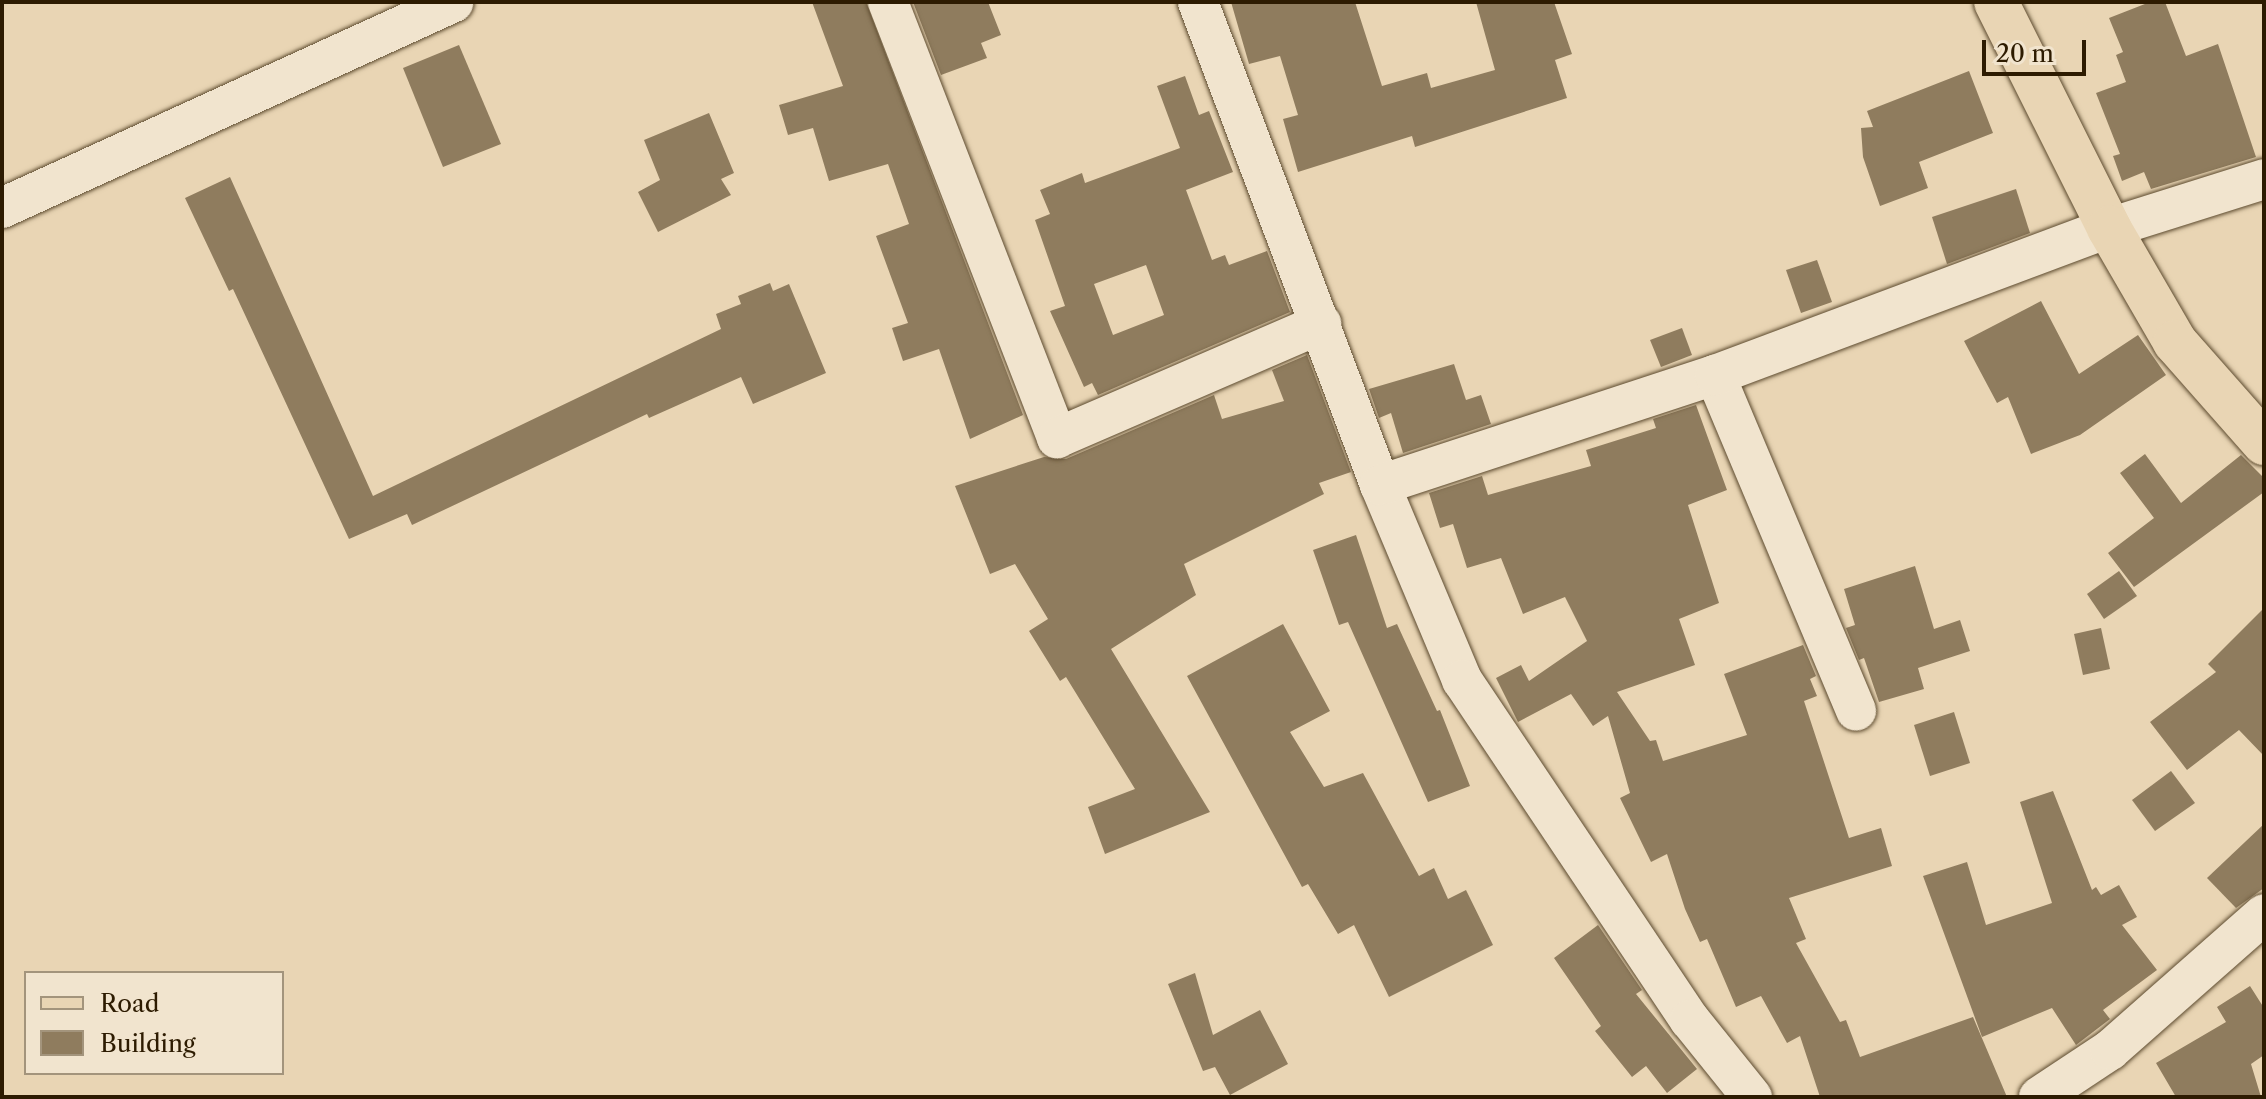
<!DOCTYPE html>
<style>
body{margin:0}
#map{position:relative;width:2266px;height:1099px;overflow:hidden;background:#e9d5b4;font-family:"Libre Caslon Text",serif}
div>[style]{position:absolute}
.building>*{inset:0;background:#8f7c5e}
.roads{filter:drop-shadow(0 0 2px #5c4a2e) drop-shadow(0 0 2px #5c4a2e)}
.minor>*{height:40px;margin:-20px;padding:0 20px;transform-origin:20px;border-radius:20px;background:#f1e4ce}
.major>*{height:44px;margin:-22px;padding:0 22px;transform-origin:22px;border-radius:22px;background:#e9d5b4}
span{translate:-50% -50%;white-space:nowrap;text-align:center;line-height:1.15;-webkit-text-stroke:7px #f1e4ce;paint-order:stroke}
.frame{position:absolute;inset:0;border:4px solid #2d1b01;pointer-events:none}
.legend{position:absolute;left:24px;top:971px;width:260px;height:104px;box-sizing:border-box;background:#f1e4ce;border:2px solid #a3947c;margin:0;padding:10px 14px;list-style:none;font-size:24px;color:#2d1b01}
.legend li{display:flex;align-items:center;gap:16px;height:40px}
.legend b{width:40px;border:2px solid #a3947c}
.scale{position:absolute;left:1982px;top:40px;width:104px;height:36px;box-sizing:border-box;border:4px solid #2d1b01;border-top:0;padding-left:10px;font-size:24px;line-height:28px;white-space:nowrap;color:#2d1b01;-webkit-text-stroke:6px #f1e4ce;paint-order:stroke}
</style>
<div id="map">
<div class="building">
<i style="clip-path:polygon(812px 2px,866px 2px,1023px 415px,970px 439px,939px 349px,903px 361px,892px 328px,908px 323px,876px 236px,909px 224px,888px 164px,829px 181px,813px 128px,788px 135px,779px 105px,843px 86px)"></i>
<i style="clip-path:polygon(913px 2px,988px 2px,1001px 35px,981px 43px,987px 58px,941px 75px)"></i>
<i style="clip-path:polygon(1231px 2px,1355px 2px,1382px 86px,1427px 73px,1431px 88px,1495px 70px,1476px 2px,1554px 2px,1572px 54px,1555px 60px,1567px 98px,1415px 147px,1412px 136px,1298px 172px,1283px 119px,1298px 115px,1280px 56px,1249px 64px)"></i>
<i style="clip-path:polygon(2150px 2px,2165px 2px,2186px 56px,2218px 44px,2256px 157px,2151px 189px,2144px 172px,2122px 181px,2113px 156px,2120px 154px,2096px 93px,2126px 82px,2116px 55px,2123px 52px,2109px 18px)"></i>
<i style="clip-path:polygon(459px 45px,501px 144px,443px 167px,403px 68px)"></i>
<i style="clip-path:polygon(1969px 71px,1993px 133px,1919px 162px,1928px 188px,1880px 206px,1863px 157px,1861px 128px,1873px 127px,1867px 111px)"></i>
<i style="clip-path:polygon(evenodd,1185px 76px,1199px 115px,1209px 111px,1233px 172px,1186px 190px,1212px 260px,1225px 255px,1229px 265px,1267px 251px,1290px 312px,1098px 395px,1092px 383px,1084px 387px,1050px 311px,1065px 306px,1035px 220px,1050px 214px,1040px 190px,1082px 173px,1085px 183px,1180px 148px,1157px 86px,1185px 76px,1146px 265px,1164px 315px,1113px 335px,1094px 284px,1146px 265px)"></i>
<i style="clip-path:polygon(709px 113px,734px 173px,721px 179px,731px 195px,658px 232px,638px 192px,660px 180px,644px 140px)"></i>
<i style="clip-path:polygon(230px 177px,373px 496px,721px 329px,716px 314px,741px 304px,738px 296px,770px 283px,773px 291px,789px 284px,826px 373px,753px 404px,741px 377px,649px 418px,647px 414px,412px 525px,407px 514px,349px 539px,233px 289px,229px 291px,185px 198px)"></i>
<i style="clip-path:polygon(2016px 189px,2030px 233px,1947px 264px,1932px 217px)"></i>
<i style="clip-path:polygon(1817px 260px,1832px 302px,1801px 313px,1786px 270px)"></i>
<i style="clip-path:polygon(2041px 301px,2079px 374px,2138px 335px,2166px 375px,2080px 435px,2031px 454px,2008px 397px,1997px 403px,1964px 341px)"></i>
<i style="clip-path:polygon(1682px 328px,1692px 355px,1661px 367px,1650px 340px)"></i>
<i style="clip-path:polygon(1307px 355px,1351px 472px,1319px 483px,1324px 494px,1184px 564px,1196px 595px,1111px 649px,1210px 812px,1105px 854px,1088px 807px,1135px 789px,1066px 677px,1060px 681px,1029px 631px,1048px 619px,1015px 564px,990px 574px,955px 486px,1044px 457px,1066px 459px,1214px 395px,1222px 419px,1284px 401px,1272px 370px)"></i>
<i style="clip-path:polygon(1454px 364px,1466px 400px,1481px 395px,1491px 424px,1403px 453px,1391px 413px,1379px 418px,1369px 389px)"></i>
<i style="clip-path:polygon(1696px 405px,1727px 490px,1688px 505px,1719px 603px,1679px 619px,1695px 665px,1617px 692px,1650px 741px,1656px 740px,1663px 761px,1747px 735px,1724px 674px,1803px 645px,1816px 676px,1810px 679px,1817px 696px,1804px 701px,1849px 838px,1881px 828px,1892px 866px,1789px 898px,1806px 939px,1796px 943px,1840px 1022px,1846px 1020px,1860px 1057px,1973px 1017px,2007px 1097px,1820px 1097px,1800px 1036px,1787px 1043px,1761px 996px,1736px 1007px,1707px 939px,1700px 942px,1685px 909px,1667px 854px,1651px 862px,1620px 798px,1630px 793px,1608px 716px,1593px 726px,1571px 694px,1518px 722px,1496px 678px,1521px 665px,1529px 681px,1587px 641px,1565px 597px,1523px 614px,1501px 558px,1467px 568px,1453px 524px,1440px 528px,1429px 493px,1482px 476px,1488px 495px,1591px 466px,1586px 450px,1656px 428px,1653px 419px)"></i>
<i style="clip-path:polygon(2145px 454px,2181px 503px,2241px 455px,2264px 478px,2264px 492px,2134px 587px,2108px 553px,2154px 518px,2120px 473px)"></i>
<i style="clip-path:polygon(1356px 535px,1387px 628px,1397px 624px,1437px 711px,1440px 710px,1470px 786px,1428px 802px,1348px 622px,1339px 625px,1313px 550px)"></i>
<i style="clip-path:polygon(1915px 566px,1934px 629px,1960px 620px,1970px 651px,1918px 668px,1924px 689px,1879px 702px,1864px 658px,1859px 660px,1846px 628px,1855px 625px,1844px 589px)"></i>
<i style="clip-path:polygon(2119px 571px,2137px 596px,2104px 619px,2087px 594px)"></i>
<i style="clip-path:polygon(2264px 608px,2264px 756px,2239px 730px,2187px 770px,2150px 722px,2216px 672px,2208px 664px)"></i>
<i style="clip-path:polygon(1283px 624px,1330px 711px,1290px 732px,1324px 787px,1363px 773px,1419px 876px,1434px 868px,1448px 899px,1466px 890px,1493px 945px,1389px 997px,1354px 925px,1338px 934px,1308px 884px,1302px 887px,1187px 676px)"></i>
<i style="clip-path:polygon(2101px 628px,2110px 669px,2083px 675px,2074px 634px)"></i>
<i style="clip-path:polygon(1954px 712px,1970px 763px,1930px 776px,1914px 725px)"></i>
<i style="clip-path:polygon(2171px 771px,2195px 803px,2155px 831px,2132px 800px)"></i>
<i style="clip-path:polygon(2053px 791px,2092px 890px,2096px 887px,2101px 895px,2119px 885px,2137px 917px,2122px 925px,2157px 970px,2103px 1010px,2110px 1019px,2076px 1045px,2052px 1008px,1982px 1037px,1923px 876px,1967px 862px,1986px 925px,2052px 903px,2020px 802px)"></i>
<i style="clip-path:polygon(2264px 824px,2264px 888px,2236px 908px,2207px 878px)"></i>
<i style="clip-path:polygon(1598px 925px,1642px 990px,1636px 994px,1697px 1069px,1667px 1093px,1646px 1066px,1632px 1077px,1595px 1031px,1601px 1026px,1554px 958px)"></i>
<i style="clip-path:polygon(1195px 973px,1213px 1035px,1260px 1010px,1288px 1064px,1230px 1095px,1215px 1067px,1203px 1071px,1168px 984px)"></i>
<i style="clip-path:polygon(2250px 986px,2264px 1008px,2264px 1055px,2251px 1064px,2261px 1097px,2176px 1097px,2156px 1063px,2226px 1022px,2217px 1007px)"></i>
</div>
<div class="roads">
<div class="minor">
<i style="left:888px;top:2px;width:468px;rotate:68.8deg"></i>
<i style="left:1057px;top:438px;width:288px;rotate:-23.4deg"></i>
<i style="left:1198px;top:2px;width:516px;rotate:69.35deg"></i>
<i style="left:1380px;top:485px;width:212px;rotate:67.2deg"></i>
<i style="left:1462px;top:680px;width:409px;rotate:56.2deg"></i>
<i style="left:1690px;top:1020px;width:99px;rotate:51.2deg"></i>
<i style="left:2px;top:208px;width:496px;rotate:-24.5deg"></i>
<i style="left:1715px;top:375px;width:364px;rotate:67.2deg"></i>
<i style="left:1380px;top:485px;width:353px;rotate:-18.2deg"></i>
<i style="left:1715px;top:375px;width:421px;rotate:-20.5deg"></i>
<i style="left:2109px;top:228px;width:163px;rotate:-17.5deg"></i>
<i style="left:2039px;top:1097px;width:85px;rotate:-33.5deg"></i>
<i style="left:2110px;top:1050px;width:205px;rotate:-41.4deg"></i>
</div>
<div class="major">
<i style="left:1996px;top:2px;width:253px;rotate:63.4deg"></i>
<i style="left:2109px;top:228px;width:132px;rotate:59.9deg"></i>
<i style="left:2175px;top:342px;width:135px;rotate:48.6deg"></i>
</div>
</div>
<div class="frame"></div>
<ul class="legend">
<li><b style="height:10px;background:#e9d5b4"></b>Road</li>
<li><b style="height:22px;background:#8f7c5e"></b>Building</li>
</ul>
<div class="scale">20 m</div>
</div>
